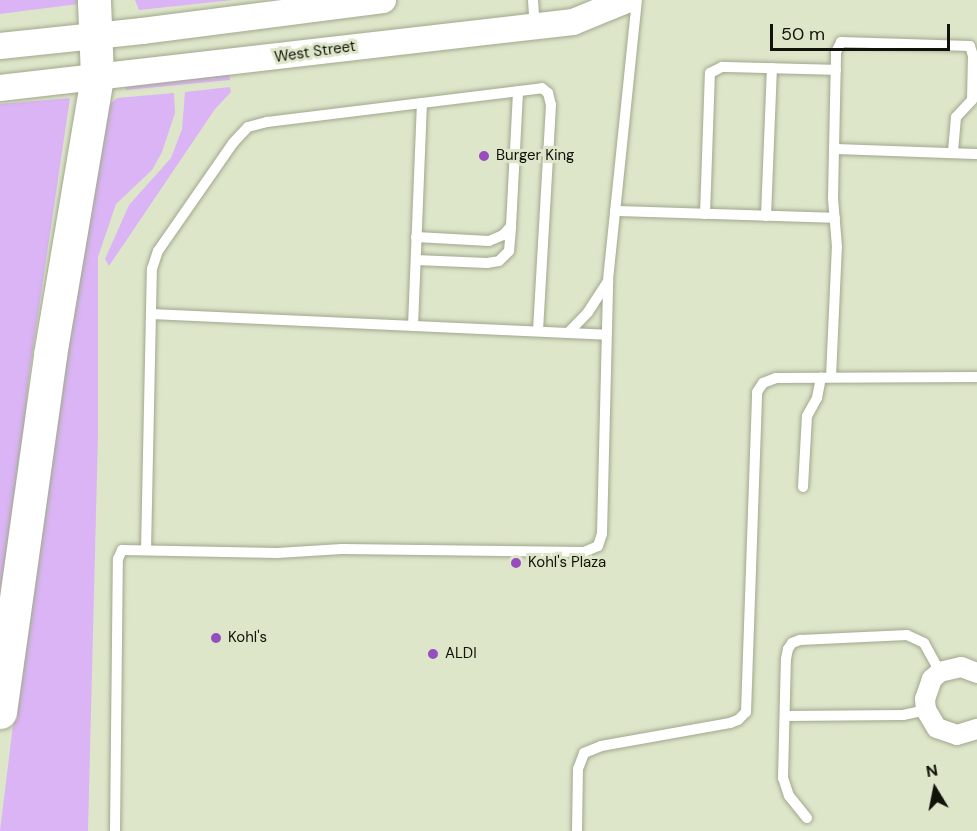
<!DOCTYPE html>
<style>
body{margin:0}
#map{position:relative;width:977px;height:831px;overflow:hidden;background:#dee6ca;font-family:"DM Sans",sans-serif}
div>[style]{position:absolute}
.green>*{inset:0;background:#dab4f4}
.roads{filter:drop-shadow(0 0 2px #a0a88d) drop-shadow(0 0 2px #a0a88d)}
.service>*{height:10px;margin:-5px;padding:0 5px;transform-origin:5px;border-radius:5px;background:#fff}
.minor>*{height:20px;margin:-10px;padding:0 10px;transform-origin:10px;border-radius:10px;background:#fff}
.tertiary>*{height:26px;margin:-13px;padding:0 13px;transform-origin:13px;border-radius:13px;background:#fff}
.trunk>*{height:33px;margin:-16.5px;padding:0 16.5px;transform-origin:16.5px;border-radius:16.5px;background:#fff}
.dots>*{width:16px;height:16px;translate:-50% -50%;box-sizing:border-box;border:3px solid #dee6ca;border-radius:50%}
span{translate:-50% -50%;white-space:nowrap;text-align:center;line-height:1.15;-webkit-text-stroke:6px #dee6ca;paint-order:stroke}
.street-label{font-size:15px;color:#101309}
.poi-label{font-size:15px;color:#101309}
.left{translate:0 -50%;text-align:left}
.north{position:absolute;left:905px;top:759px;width:60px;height:60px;-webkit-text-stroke:4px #dee6ca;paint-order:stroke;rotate:350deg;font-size:16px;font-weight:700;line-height:24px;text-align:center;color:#101309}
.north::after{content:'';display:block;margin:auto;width:21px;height:27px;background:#101309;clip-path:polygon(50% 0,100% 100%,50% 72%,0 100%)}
.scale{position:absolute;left:770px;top:24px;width:180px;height:27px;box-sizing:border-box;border:3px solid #101309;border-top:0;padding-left:8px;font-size:18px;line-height:21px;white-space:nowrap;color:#101309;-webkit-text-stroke:4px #dee6ca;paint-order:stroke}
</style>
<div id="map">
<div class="green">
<i style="clip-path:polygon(0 0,77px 0,78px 4px,0 14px)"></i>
<i style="clip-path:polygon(135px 0,233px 0,139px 10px)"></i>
<i style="clip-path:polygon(229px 74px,230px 80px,126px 90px,125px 87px)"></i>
<i style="clip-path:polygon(230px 87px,231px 92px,215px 109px,109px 266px,105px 259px,129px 205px,171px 158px,182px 129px,185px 92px)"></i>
<i style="clip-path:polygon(174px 93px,175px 113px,162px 152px,152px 170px,116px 204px,98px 257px,98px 434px,88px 831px,0 831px,30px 586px,106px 108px,117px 98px)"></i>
<i style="clip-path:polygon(70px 98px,29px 376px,17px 502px,0 614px,0 104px)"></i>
</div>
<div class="roads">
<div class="service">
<i style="left:533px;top:0;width:26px;rotate:86deg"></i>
<i style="left:834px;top:149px;width:143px;rotate:2deg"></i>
<i style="left:615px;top:211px;width:220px;rotate:1.8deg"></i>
<i style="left:705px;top:214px;width:141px;rotate:-88deg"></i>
<i style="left:710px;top:73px;width:13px;rotate:-27deg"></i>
<i style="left:722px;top:67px;width:114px;rotate:1.5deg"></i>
<i style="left:766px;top:216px;width:148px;rotate:-87.7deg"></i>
<i style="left:416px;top:237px;width:73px;rotate:3.1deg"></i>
<i style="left:489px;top:241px;width:15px;rotate:-23deg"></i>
<i style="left:503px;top:235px;width:12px;rotate:-48deg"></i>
<i style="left:511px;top:226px;width:135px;rotate:-87deg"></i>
<i style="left:416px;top:260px;width:71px;rotate:2.4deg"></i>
<i style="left:487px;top:263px;width:12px;rotate:-9deg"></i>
<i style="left:499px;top:261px;width:14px;rotate:-45deg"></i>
<i style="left:509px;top:251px;width:25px;rotate:-85deg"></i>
<i style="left:151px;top:314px;width:456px;rotate:2.6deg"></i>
<i style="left:413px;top:326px;width:223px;rotate:-87.7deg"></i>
<i style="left:568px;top:333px;width:29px;rotate:-46deg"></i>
<i style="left:588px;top:312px;width:37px;rotate:-57deg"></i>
<i style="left:831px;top:377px;width:130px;rotate:-87.4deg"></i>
<i style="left:837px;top:247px;width:49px;rotate:-94.7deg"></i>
<i style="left:833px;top:198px;width:146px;rotate:-88.8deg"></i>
<i style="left:836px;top:52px;width:11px;rotate:-63deg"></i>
<i style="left:841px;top:42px;width:129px;rotate:1.8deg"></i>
<i style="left:970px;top:46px;width:10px;rotate:73deg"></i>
<i style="left:973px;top:56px;width:44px;rotate:91.3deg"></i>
<i style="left:972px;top:100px;width:23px;rotate:133deg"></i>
<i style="left:956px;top:117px;width:36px;rotate:95deg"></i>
<i style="left:803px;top:487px;width:71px;rotate:-86.8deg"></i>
<i style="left:807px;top:416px;width:21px;rotate:-61deg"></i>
<i style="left:817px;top:398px;width:21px;rotate:-79deg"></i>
<i style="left:146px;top:550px;width:281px;rotate:-88.8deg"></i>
<i style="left:152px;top:269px;width:19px;rotate:-72deg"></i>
<i style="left:158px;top:251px;width:131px;rotate:-55.2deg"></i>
<i style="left:233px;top:143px;width:22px;rotate:-47deg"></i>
<i style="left:248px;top:127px;width:20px;rotate:-15deg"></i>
<i style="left:267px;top:122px;width:277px;rotate:-7deg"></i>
<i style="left:542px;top:88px;width:8px;rotate:40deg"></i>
<i style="left:548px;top:93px;width:12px;rotate:76deg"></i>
<i style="left:551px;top:105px;width:226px;rotate:93.3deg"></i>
<i style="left:785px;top:716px;width:118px;rotate:-0.5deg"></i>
<i style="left:903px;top:715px;width:24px;rotate:-12deg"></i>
<i style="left:807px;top:818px;width:28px;rotate:-129deg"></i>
<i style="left:789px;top:796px;width:19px;rotate:-108deg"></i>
<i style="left:783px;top:778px;width:119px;rotate:-88.6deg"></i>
<i style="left:786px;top:659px;width:10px;rotate:-79deg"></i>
<i style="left:788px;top:649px;width:7px;rotate:-56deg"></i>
<i style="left:792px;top:643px;width:9px;rotate:-21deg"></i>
<i style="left:800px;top:640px;width:107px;rotate:-2.7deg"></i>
<i style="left:907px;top:635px;width:19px;rotate:25deg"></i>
<i style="left:924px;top:643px;width:33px;rotate:61deg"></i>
<i style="left:115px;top:831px;width:272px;rotate:-89.4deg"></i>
<i style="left:118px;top:559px;width:10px;rotate:-66deg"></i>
<i style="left:122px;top:550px;width:155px;rotate:1.1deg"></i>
<i style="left:277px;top:553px;width:65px;rotate:-3.5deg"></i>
<i style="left:342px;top:549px;width:242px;rotate:0.7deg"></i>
<i style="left:584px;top:552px;width:15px;rotate:-23deg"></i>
<i style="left:598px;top:546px;width:13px;rotate:-72deg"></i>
<i style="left:602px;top:534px;width:254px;rotate:-88.6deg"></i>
<i style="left:608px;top:280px;width:281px;rotate:-84.1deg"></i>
<i style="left:577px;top:831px;width:62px;rotate:-89.1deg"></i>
<i style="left:578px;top:769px;width:17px;rotate:-69deg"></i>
<i style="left:584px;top:753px;width:18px;rotate:-22deg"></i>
<i style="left:601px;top:746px;width:131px;rotate:-10.1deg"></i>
<i style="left:730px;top:723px;width:9px;rotate:-21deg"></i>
<i style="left:738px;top:720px;width:11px;rotate:-45deg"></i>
<i style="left:746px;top:712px;width:320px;rotate:-88deg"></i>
<i style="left:757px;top:392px;width:11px;rotate:-56deg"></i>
<i style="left:763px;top:383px;width:14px;rotate:-21deg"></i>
<i style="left:776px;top:378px;width:201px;rotate:-0.3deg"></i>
</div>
<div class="minor">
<i style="left:977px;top:673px;width:17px;rotate:-159deg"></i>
<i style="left:961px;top:667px;width:22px;rotate:167deg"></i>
<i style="left:940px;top:672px;width:11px;rotate:139deg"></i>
<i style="left:932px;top:679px;width:21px;rotate:109deg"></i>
<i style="left:925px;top:699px;width:11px;rotate:85deg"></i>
<i style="left:926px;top:710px;width:21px;rotate:59deg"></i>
<i style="left:937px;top:728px;width:21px;rotate:19deg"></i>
<i style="left:957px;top:735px;width:21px;rotate:-17deg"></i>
</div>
<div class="tertiary">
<i style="left:0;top:46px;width:143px;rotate:-6deg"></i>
<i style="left:142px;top:31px;width:243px;rotate:-7.3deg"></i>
<i style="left:0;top:88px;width:577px;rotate:-6.57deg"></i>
<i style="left:573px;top:22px;width:58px;rotate:-22.2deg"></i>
</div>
<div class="trunk">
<i style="left:0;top:712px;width:360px;rotate:-82deg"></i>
<i style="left:50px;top:355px;width:283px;rotate:-80.4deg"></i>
<i style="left:97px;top:76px;width:76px;rotate:-92.3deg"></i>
</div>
</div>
<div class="dots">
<i style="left:484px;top:156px;background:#954dc0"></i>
<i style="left:516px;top:563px;background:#954dc0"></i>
<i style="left:216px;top:638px;background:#954dc0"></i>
<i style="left:433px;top:654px;background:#954dc0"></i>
</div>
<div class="street-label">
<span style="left:315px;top:52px;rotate:-8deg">West Street</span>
</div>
<div class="poi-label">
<span class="left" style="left:496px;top:156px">Burger King</span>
<span class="left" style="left:528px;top:563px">Kohl's Plaza</span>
<span class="left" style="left:228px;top:638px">Kohl's</span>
<span class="left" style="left:445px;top:654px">ALDI</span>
</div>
<div class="north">N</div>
<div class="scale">50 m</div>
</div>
